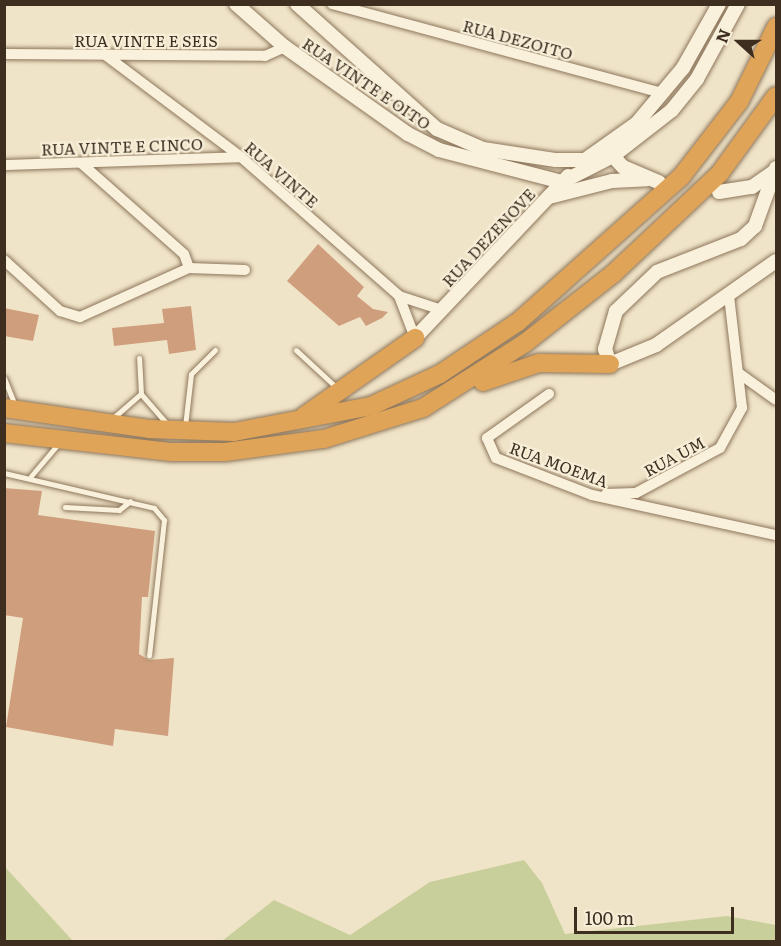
<!DOCTYPE html>
<style>
body{margin:0}
#map{position:relative;width:781px;height:946px;overflow:hidden;background:#f0e4c8;font-family:Literata,serif}
div>[style]{position:absolute}
.green>*{inset:0;background:#c9cf9b}
.building>*{inset:0;background:#cf9f7d}
.roads{filter:drop-shadow(0 0 2px #8d765c) drop-shadow(0 0 2px #8d765c)}
.lane>*{height:5px;margin:-2.5px;padding:0 2.5px;transform-origin:2.5px;border-radius:2.5px;background:#faf1dc}
.street>*{height:10px;margin:-5px;padding:0 5px;transform-origin:5px;border-radius:5px;background:#faf1dc}
.secondary>*{height:14px;margin:-7px;padding:0 7px;transform-origin:7px;border-radius:7px;background:#faf1dc}
.highway>*{height:18px;margin:-9px;padding:0 9px;transform-origin:9px;border-radius:9px;background:#e0a458}
span{translate:-50% -50%;white-space:nowrap;text-align:center;line-height:1.15;-webkit-text-stroke:4.5px #f7eed8;paint-order:stroke}
.street-label{font-size:16px;color:#3d2e20}
.frame{position:absolute;inset:0;border:6px solid #3d2e20;pointer-events:none}
.north{position:absolute;left:709px;top:12px;width:60px;height:60px;-webkit-text-stroke:4px #f7eed8;paint-order:stroke;rotate:291deg;font-size:16px;font-weight:700;line-height:24px;text-align:center;color:#3d2e20}
.north::after{content:'';display:block;margin:auto;width:21px;height:27px;background:#3d2e20;clip-path:polygon(50% 0,100% 100%,50% 72%,0 100%)}
.scale{position:absolute;left:574px;top:907px;width:160px;height:27px;box-sizing:border-box;border:3px solid #3d2e20;border-top:0;padding-left:8px;font-size:18px;line-height:21px;white-space:nowrap;color:#3d2e20;-webkit-text-stroke:4px #f7eed8;paint-order:stroke}
</style>
<div id="map">
<div class="green">
<i style="clip-path:polygon(524px 860px,542px 883px,565px 934px,727px 916px,776px 925px,776px 941px,222px 941px,274px 900px,350px 935px,430px 882px)"></i>
<i style="clip-path:polygon(5px 867px,73px 941px,5px 941px)"></i>
</div>
<div class="building">
<i style="clip-path:polygon(318px 244px,364px 287px,357px 296px,373px 309px,388px 312px,382px 318px,366px 326px,360px 317px,339px 326px,287px 281px)"></i>
<i style="clip-path:polygon(191px 306px,196px 350px,169px 354px,167px 340px,114px 346px,112px 328px,164px 323px,162px 309px)"></i>
<i style="clip-path:polygon(4px 308px,39px 315px,33px 341px,4px 336px)"></i>
<i style="clip-path:polygon(4px 488px,42px 491px,38px 515px,155px 531px,148px 597px,142px 597px,139px 654px,149px 660px,174px 658px,168px 736px,115px 729px,113px 746px,6px 727px,23px 618px,4px 615px)"></i>
</div>
<div class="roads">
<div class="lane">
<i style="left:296px;top:350px;width:56px;rotate:42.8deg"></i>
<i style="left:4px;top:378px;width:29px;rotate:68deg"></i>
<i style="left:141px;top:394px;width:40px;rotate:49deg"></i>
<i style="left:113px;top:418px;width:37px;rotate:-41deg"></i>
<i style="left:141px;top:394px;width:36px;rotate:-93deg"></i>
<i style="left:185px;top:426px;width:52px;rotate:-83.4deg"></i>
<i style="left:191px;top:374px;width:34px;rotate:-45deg"></i>
<i style="left:4px;top:473px;width:154px;rotate:13.1deg"></i>
<i style="left:154px;top:508px;width:16px;rotate:50deg"></i>
<i style="left:164px;top:520px;width:136px;rotate:96.3deg"></i>
<i style="left:31px;top:476px;width:43px;rotate:-49.7deg"></i>
<i style="left:65px;top:507px;width:54px;rotate:3.2deg"></i>
<i style="left:119px;top:510px;width:14px;rotate:-39deg"></i>
</div>
<div class="street">
<i style="left:332px;top:4px;width:342px;rotate:15.1deg"></i>
<i style="left:4px;top:54px;width:261px;rotate:0.4deg"></i>
<i style="left:265px;top:56px;width:22px;rotate:-24deg"></i>
<i style="left:104px;top:54px;width:171px;rotate:36.9deg"></i>
<i style="left:241px;top:157px;width:210px;rotate:41.3deg"></i>
<i style="left:399px;top:296px;width:45px;rotate:69.1deg"></i>
<i style="left:81px;top:163px;width:137px;rotate:41.5deg"></i>
<i style="left:184px;top:254px;width:15px;rotate:70deg"></i>
<i style="left:4px;top:165px;width:237px;rotate:-1.9deg"></i>
<i style="left:4px;top:260px;width:76px;rotate:42.3deg"></i>
<i style="left:60px;top:311px;width:21px;rotate:17deg"></i>
<i style="left:80px;top:317px;width:120px;rotate:-24.2deg"></i>
<i style="left:189px;top:268px;width:56px;rotate:2deg"></i>
<i style="left:399px;top:296px;width:45px;rotate:18deg"></i>
<i style="left:740px;top:374px;width:44px;rotate:35.8deg"></i>
<i style="left:549px;top:394px;width:76px;rotate:144.6deg"></i>
<i style="left:487px;top:438px;width:22px;rotate:66deg"></i>
<i style="left:496px;top:458px;width:103px;rotate:21.1deg"></i>
<i style="left:592px;top:495px;width:188px;rotate:12.3deg"></i>
<i style="left:606px;top:494px;width:30px;rotate:-2deg"></i>
<i style="left:636px;top:493px;width:95px;rotate:-28.2deg"></i>
<i style="left:720px;top:448px;width:46px;rotate:-61.2deg"></i>
<i style="left:742px;top:408px;width:113px;rotate:-96.6deg"></i>
</div>
<div class="secondary">
<i style="left:236px;top:4px;width:65px;rotate:41.3deg"></i>
<i style="left:285px;top:47px;width:151px;rotate:35.3deg"></i>
<i style="left:408px;top:134px;width:35px;rotate:27deg"></i>
<i style="left:439px;top:150px;width:127px;rotate:14.6deg"></i>
<i style="left:297px;top:4px;width:188px;rotate:41.8deg"></i>
<i style="left:437px;top:129px;width:50px;rotate:23.5deg"></i>
<i style="left:483px;top:149px;width:74px;rotate:8.6deg"></i>
<i style="left:556px;top:160px;width:29px"></i>
<i style="left:585px;top:160px;width:64px;rotate:-35.4deg"></i>
<i style="left:637px;top:123px;width:72px;rotate:-50.1deg"></i>
<i style="left:683px;top:68px;width:73px;rotate:-60.6deg"></i>
<i style="left:613px;top:156px;width:15px;rotate:48deg"></i>
<i style="left:623px;top:167px;width:39px;rotate:23deg"></i>
<i style="left:776px;top:168px;width:62px;rotate:109.9deg"></i>
<i style="left:755px;top:226px;width:19px;rotate:137deg"></i>
<i style="left:741px;top:239px;width:90px;rotate:158.6deg"></i>
<i style="left:657px;top:272px;width:57px;rotate:136.4deg"></i>
<i style="left:616px;top:311px;width:40px;rotate:106deg"></i>
<i style="left:605px;top:349px;width:16px;rotate:72deg"></i>
<i style="left:610px;top:364px;width:50px;rotate:-22.4deg"></i>
<i style="left:656px;top:345px;width:146px;rotate:-35deg"></i>
<i style="left:562px;top:182px;width:57px;rotate:-27deg"></i>
<i style="left:613px;top:156px;width:75px;rotate:-37.9deg"></i>
<i style="left:672px;top:110px;width:40px;rotate:-51deg"></i>
<i style="left:697px;top:79px;width:85px;rotate:-61.3deg"></i>
<i style="left:719px;top:192px;width:33px;rotate:-9deg"></i>
<i style="left:752px;top:187px;width:28px;rotate:-35deg"></i>
<i style="left:549px;top:197px;width:65px;rotate:-14.3deg"></i>
<i style="left:612px;top:181px;width:35px;rotate:-3deg"></i>
<i style="left:415px;top:338px;width:223px;rotate:-46.6deg"></i>
</div>
<div class="highway">
<i style="left:483px;top:382px;width:59px;rotate:-18.7deg"></i>
<i style="left:539px;top:363px;width:71px;rotate:0.8deg"></i>
<i style="left:4px;top:408px;width:148px;rotate:8.2deg"></i>
<i style="left:150px;top:429px;width:84px;rotate:2deg"></i>
<i style="left:234px;top:432px;width:139px;rotate:-10.7deg"></i>
<i style="left:371px;top:406px;width:76px;rotate:-24.9deg"></i>
<i style="left:440px;top:374px;width:94px;rotate:-33.7deg"></i>
<i style="left:518px;top:322px;width:218px;rotate:-41.7deg"></i>
<i style="left:681px;top:177px;width:95px;rotate:-52.3deg"></i>
<i style="left:739px;top:102px;width:84px;rotate:-63.7deg"></i>
<i style="left:304px;top:416px;width:136px;rotate:-35.1deg"></i>
<i style="left:4px;top:433px;width:169px;rotate:6.5deg"></i>
<i style="left:172px;top:452px;width:53px"></i>
<i style="left:225px;top:452px;width:100px;rotate:-7.5deg"></i>
<i style="left:324px;top:439px;width:104px;rotate:-17.4deg"></i>
<i style="left:423px;top:408px;width:121px;rotate:-32.5deg"></i>
<i style="left:525px;top:343px;width:113px;rotate:-38.2deg"></i>
<i style="left:614px;top:273px;width:146px;rotate:-43.3deg"></i>
<i style="left:720px;top:173px;width:95px;rotate:-54deg"></i>
</div>
</div>
<div class="street-label">
<span style="left:518px;top:39px;rotate:15deg">RUA DEZOITO</span>
<span style="left:146px;top:40px">RUA VINTE E SEIS</span>
<span style="left:367px;top:83px;rotate:34deg">RUA VINTE E OITO</span>
<span style="left:122px;top:146px;rotate:-2deg">RUA VINTE E CINCO</span>
<span style="left:282px;top:174px;rotate:41deg">RUA VINTE</span>
<span style="left:488px;top:237px;rotate:-47deg">RUA DEZENOVE</span>
<span style="left:674px;top:456px;rotate:-28deg">RUA UM</span>
<span style="left:559px;top:464px;rotate:20deg">RUA MOEMA</span>
</div>
<div class="frame"></div>
<div class="north">N</div>
<div class="scale">100 m</div>
</div>
